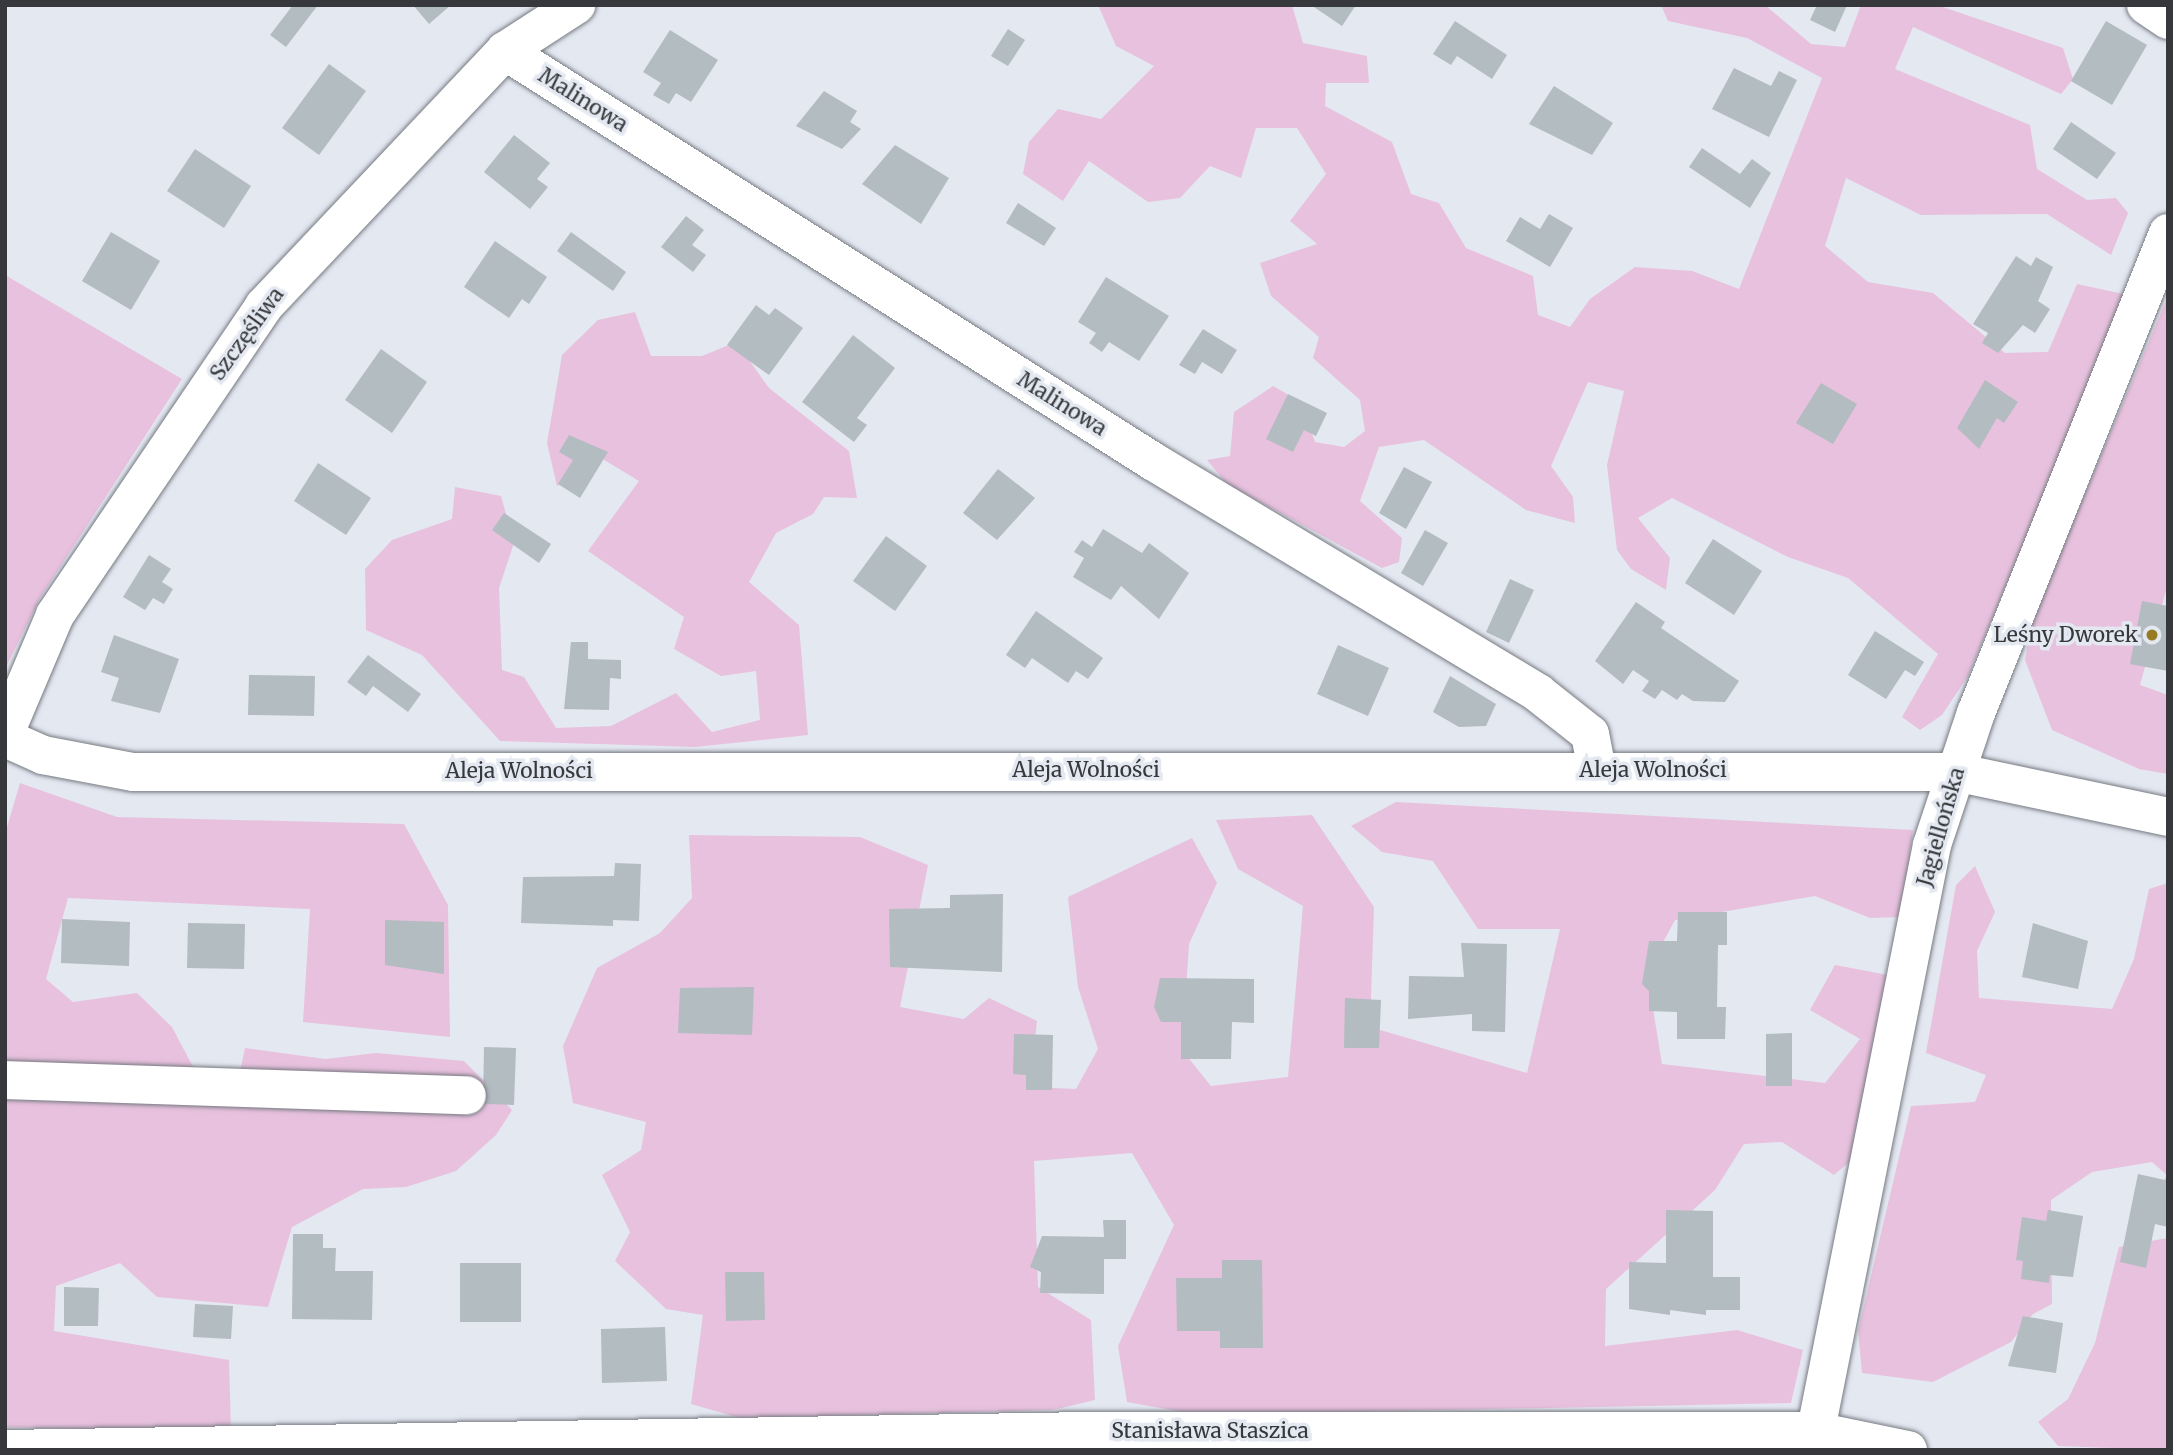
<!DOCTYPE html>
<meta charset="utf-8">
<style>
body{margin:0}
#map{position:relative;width:2173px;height:1455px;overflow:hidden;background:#e4e8f1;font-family:Merriweather,serif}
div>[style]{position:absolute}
.green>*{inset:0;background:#e8c1de}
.building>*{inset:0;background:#b3bcc1}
.roads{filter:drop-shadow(0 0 2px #767a81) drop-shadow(0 0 2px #767a81)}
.minor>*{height:38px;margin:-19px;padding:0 19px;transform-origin:19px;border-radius:19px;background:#fff}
.dots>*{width:19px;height:19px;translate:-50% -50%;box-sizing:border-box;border:4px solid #e4e8f1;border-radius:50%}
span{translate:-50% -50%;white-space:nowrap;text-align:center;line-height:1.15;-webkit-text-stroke:7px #e4e8f1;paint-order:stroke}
.street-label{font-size:21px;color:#36383b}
.poi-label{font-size:21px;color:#36383b}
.right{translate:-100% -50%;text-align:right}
.frame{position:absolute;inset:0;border:7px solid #36383b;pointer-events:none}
</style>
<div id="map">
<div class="green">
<i style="clip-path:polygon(1098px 5px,1292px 5px,1303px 43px,1367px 56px,1369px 83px,1326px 83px,1325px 106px,1392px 142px,1411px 194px,1439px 203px,1466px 248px,1533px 276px,1538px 315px,1570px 327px,1590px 299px,1635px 267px,1692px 271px,1739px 289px,1822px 78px,1747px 38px,1668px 21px,1661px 5px,1765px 5px,1811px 44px,1845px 47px,1861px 5px,1937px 5px,2063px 48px,2073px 79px,2061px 94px,1913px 27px,1895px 69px,2030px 125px,2037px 169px,2087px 200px,2116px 198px,2128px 213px,2111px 255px,2047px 214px,1921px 215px,1846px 178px,1825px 246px,1868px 282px,1933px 293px,2005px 353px,2048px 352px,2077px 284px,2128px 295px,1968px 676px,1942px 715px,1920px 730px,1902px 717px,1938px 654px,1848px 578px,1788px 557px,1672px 498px,1638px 518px,1670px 558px,1666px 590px,1631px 569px,1617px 550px,1607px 465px,1624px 391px,1588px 382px,1551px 466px,1573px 497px,1575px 523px,1526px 510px,1424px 440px,1379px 447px,1360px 501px,1402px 538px,1399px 562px,1382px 568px,1227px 484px,1207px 460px,1230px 456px,1234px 412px,1273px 386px,1301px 402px,1315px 442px,1344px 447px,1365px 431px,1360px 400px,1313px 358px,1319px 337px,1271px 296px,1260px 263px,1317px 244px,1290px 221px,1326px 174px,1297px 128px,1256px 128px,1241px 178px,1210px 166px,1180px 198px,1148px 202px,1089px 161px,1063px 201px,1023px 174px,1029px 142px,1058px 109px,1101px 119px,1154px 66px,1116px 46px)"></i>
<i style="clip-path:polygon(5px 275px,182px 379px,40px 598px,5px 669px)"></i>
<i style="clip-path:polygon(2168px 296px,2168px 583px,2140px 685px,2168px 695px,2168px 774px,2139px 769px,2052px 730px,2025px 660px,2032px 620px)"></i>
<i style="clip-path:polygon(635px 312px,651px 356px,702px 356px,736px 342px,769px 388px,849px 451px,857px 498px,824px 497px,813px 514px,776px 533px,749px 582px,799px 625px,808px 735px,695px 747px,500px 741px,422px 655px,366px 630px,365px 569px,392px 540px,452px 519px,455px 487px,501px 496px,514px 543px,499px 588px,502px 670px,524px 677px,556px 728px,611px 726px,676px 693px,712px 732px,760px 720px,756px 671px,721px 676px,674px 649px,684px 617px,588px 551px,639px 481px,601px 458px,557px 486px,547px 443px,562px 355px,598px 320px)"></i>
<i style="clip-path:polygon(20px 783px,117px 817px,404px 824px,448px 905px,450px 1037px,303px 1022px,310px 909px,68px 898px,46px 979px,73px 1002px,137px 993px,172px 1027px,192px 1065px,235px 1095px,245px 1048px,325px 1059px,376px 1053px,464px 1061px,512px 1110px,496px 1135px,456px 1171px,406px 1187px,363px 1189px,292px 1227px,268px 1307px,157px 1297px,120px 1263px,56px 1286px,54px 1331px,229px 1360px,231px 1432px,5px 1427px,5px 834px)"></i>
<i style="clip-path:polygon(1396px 802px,1913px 830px,1902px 917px,1870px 918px,1815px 896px,1675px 920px,1647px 972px,1662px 1064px,1825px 1083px,1860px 1039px,1810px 1010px,1835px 965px,1888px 975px,1854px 1158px,1834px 1175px,1782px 1142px,1744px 1144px,1715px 1190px,1606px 1289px,1605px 1346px,1737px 1330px,1803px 1350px,1791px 1403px,1199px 1415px,1127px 1402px,1118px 1346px,1174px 1225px,1132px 1153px,1034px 1161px,1038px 1287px,1091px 1320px,1095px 1400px,1053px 1410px,740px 1418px,691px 1404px,703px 1315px,666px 1309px,615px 1261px,630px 1232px,602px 1175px,641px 1150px,646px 1122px,573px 1103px,563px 1046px,597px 968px,660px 933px,692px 898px,689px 835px,860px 837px,928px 865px,900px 1007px,964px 1019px,989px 998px,1037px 1021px,1030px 1087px,1076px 1089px,1098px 1049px,1078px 987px,1068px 897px,1192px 838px,1217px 883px,1189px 944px,1182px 1050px,1211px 1086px,1288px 1077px,1303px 906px,1238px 869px,1216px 820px,1312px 815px,1374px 907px,1370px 1027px,1527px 1073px,1560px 929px,1478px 929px,1433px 861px,1382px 852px,1351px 826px)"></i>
<i style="clip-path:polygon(1975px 866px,1995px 912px,1977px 951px,1979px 998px,2112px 1009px,2134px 959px,2149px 889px,2168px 883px,2168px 1176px,2152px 1162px,2092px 1172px,2051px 1200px,2052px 1304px,2033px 1314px,2011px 1342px,1933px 1382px,1862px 1373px,1858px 1331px,1911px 1106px,1975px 1102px,1986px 1075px,1926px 1053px,1956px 885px)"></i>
<i style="clip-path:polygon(2167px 1238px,2168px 1450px,2058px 1446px,2038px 1422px,2068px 1399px,2095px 1343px,2119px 1247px)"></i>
</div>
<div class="building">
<i style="clip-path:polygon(293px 5px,318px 5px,286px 47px,270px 35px)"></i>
<i style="clip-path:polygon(413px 5px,451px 5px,429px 24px)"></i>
<i style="clip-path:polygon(1311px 5px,1356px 5px,1342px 26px)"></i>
<i style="clip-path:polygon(1817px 5px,1847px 5px,1835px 32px,1810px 20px)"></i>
<i style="clip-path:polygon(1455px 21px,1507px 55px,1492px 79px,1457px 56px,1451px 65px,1433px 54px)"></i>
<i style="clip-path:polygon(2106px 21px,2147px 45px,2112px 105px,2071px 81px)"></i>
<i style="clip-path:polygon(1008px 29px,1025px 40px,1008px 66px,991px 56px)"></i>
<i style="clip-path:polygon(670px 30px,718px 60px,691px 102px,676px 93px,669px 104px,653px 95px,661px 83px,643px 72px)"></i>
<i style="clip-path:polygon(329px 64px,366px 91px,319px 155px,282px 128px)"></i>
<i style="clip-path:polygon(1734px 68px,1771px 86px,1779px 71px,1797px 80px,1769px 137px,1712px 109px)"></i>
<i style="clip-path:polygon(1554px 86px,1613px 123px,1592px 155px,1529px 124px)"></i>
<i style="clip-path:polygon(824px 91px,857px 111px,850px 122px,861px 129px,842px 149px,796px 126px)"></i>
<i style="clip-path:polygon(2071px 122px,2116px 153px,2097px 179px,2053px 149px)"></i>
<i style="clip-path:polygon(514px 135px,550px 163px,537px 179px,548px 187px,530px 209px,484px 172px)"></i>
<i style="clip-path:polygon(895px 145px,949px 178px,921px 224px,862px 184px)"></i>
<i style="clip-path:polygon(1702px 148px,1740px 174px,1752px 159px,1771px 173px,1750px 208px,1689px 167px)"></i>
<i style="clip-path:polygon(195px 149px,251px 186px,224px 228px,167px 191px)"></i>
<i style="clip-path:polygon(1018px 203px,1056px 228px,1044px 246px,1006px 223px)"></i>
<i style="clip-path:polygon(1549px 214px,1573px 228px,1550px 267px,1506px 241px,1520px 217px,1540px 229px)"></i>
<i style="clip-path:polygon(686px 216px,704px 230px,692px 245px,706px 255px,693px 272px,661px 247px)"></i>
<i style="clip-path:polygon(111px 232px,160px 261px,131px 310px,82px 281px)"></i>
<i style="clip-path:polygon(571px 232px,626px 272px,613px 291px,557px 251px)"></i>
<i style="clip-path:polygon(495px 241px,547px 277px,529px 304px,522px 299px,509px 318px,464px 287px)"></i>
<i style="clip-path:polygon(2016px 256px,2031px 266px,2036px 257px,2053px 267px,2038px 301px,2050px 309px,2035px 333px,2023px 325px,1998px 353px,1982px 343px,1988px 333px,1973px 324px)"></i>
<i style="clip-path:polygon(1106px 277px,1169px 316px,1139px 361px,1109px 342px,1102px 352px,1089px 343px,1096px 333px,1078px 322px)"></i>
<i style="clip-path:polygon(756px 305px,769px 315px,775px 308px,803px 328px,769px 375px,727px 345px)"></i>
<i style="clip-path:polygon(1203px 329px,1237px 350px,1222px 374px,1202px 362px,1195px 374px,1179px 365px)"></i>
<i style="clip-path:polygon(853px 335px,895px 368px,857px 418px,867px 425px,854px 442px,802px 402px)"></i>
<i style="clip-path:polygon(381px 349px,427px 382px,392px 433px,345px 400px)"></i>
<i style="clip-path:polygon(1985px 380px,2018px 402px,2004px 423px,1997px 418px,1979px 449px,1957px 428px)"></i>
<i style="clip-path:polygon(1821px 383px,1857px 404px,1833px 444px,1796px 423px)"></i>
<i style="clip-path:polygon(1288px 394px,1327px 413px,1316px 436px,1304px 430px,1293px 452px,1266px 439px)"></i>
<i style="clip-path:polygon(569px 435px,608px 452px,580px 498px,558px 484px,573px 460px,559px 452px)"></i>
<i style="clip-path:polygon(318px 463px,371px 498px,346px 535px,294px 501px)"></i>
<i style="clip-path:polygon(1404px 467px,1432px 482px,1406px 529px,1379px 513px)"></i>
<i style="clip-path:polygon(998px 469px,1035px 498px,997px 540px,963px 513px)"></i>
<i style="clip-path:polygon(504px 513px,551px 544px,539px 563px,492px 530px)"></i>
<i style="clip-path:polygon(1103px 529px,1142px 553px,1149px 543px,1189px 573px,1159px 619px,1121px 586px,1111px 600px,1073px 577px,1084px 558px,1074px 552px,1082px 540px,1092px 547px)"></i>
<i style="clip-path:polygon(1425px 530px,1448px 543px,1423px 586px,1401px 573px)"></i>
<i style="clip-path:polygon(886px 536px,927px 566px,895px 611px,853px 581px)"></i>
<i style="clip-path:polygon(1713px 539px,1762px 571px,1734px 615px,1685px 583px)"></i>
<i style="clip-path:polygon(149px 555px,171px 569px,162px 582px,173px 589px,164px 604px,153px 598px,145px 610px,123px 597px)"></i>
<i style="clip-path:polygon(1510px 579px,1534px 590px,1509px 643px,1486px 632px)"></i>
<i style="clip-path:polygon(2142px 601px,2168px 606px,2168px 671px,2130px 664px)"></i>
<i style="clip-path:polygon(1636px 602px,1665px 622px,1661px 628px,1739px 681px,1725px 702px,1693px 701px,1682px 694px,1677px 700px,1662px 690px,1655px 699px,1642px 691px,1649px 681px,1633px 670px,1623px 684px,1595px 661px)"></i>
<i style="clip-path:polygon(1036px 611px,1103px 658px,1088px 679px,1076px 671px,1068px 683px,1032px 658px,1025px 668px,1006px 655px)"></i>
<i style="clip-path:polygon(1875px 631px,1924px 662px,1915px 676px,1905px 670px,1886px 699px,1848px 675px)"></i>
<i style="clip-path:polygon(114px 635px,179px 659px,160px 713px,111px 701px,119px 678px,101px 672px)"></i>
<i style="clip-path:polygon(571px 642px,588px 642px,588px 659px,621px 660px,621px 679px,610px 678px,609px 710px,564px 709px)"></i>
<i style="clip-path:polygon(1338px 645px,1389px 668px,1368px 716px,1317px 694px)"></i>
<i style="clip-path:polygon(368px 655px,421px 694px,408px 712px,373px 686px,366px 696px,347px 682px)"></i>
<i style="clip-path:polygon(249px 675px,315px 676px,314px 716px,248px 715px)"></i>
<i style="clip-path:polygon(1450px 676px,1496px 704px,1486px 726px,1459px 727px,1433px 712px)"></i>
<i style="clip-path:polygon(615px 863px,641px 864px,639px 921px,613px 920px,613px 926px,521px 923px,523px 877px,614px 876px)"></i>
<i style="clip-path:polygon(1003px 894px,1002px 972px,890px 967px,889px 909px,950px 908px,950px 895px)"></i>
<i style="clip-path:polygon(1678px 912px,1727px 912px,1727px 945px,1718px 945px,1717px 1007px,1726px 1007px,1725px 1039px,1677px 1039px,1677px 1012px,1649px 1011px,1649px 991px,1642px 984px,1649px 941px,1677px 941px)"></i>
<i style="clip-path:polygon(62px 919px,130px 922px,129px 966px,61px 963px)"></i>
<i style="clip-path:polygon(385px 920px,444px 922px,444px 974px,385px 965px)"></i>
<i style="clip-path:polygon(188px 923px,245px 924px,244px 969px,187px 968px)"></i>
<i style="clip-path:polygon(2033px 923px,2088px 941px,2078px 989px,2022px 977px)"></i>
<i style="clip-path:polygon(1461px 943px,1507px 944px,1505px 1032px,1472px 1031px,1472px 1014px,1408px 1019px,1409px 976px,1464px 977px)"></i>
<i style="clip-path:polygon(1160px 978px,1254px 979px,1254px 1023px,1232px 1022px,1231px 1059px,1181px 1059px,1181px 1022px,1161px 1022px,1154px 1007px)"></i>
<i style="clip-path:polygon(754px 987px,752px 1035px,678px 1033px,680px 988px)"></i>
<i style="clip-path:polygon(1345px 998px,1381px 1000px,1379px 1048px,1344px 1048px)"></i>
<i style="clip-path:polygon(1792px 1033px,1792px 1086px,1766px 1086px,1766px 1034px)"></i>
<i style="clip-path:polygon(1014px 1034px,1053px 1035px,1052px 1090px,1026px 1090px,1026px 1075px,1013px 1074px)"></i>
<i style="clip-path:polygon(484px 1047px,516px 1048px,514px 1105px,483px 1104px)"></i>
<i style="clip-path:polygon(2168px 1171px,2168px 1227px,2155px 1224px,2146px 1268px,2120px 1262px,2138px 1174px,2165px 1180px)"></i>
<i style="clip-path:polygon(1666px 1210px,1713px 1211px,1713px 1277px,1740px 1277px,1740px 1310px,1706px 1310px,1706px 1315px,1670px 1310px,1670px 1315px,1629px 1309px,1629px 1262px,1666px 1263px)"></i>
<i style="clip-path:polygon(2048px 1210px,2083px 1216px,2073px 1277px,2050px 1275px,2049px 1283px,2021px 1279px,2023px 1261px,2016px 1260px,2022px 1217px,2046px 1221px)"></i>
<i style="clip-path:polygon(1103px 1220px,1126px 1220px,1126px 1259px,1104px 1259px,1104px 1294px,1040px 1293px,1041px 1272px,1030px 1267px,1042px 1236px,1104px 1237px)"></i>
<i style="clip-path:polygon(293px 1234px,323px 1234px,323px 1248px,336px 1248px,335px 1271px,373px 1271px,372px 1320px,292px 1319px)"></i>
<i style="clip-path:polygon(1222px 1260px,1262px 1260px,1263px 1348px,1220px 1348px,1220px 1331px,1177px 1331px,1176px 1278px,1222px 1278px)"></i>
<i style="clip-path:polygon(460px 1263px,521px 1263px,521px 1322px,460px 1322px)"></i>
<i style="clip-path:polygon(725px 1272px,764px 1272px,765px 1320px,726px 1321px)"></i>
<i style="clip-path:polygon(64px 1287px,99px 1288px,98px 1326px,64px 1326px)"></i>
<i style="clip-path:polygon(195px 1304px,233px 1306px,231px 1339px,193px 1337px)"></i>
<i style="clip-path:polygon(2023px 1316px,2063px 1323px,2056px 1373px,2008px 1366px)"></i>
<i style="clip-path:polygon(665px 1327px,667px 1381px,602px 1383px,601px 1329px)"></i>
</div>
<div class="roads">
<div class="minor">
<i style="left:2146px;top:5px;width:27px;rotate:34deg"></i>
<i style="left:505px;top:51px;width:768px;rotate:32.35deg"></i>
<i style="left:1154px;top:462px;width:448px;rotate:31deg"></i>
<i style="left:1538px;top:693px;width:66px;rotate:38.3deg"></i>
<i style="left:1590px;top:734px;width:37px;rotate:79deg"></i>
<i style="left:5px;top:733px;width:128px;rotate:-67deg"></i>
<i style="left:55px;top:615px;width:373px;rotate:-55.9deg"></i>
<i style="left:264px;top:306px;width:351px;rotate:-46.6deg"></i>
<i style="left:505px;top:51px;width:85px;rotate:-32.9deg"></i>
<i style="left:5px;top:738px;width:42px;rotate:24.1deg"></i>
<i style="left:43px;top:755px;width:92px;rotate:10.7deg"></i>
<i style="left:133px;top:772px;width:1822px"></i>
<i style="left:1955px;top:772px;width:218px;rotate:11.9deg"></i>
<i style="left:5px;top:1080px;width:462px;rotate:1.9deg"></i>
<i style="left:5px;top:1449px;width:1083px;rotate:-0.95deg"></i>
<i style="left:1088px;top:1431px;width:728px"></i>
<i style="left:1816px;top:1431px;width:94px;rotate:11.7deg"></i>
<i style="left:1812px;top:1450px;width:617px;rotate:-78.78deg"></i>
<i style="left:1932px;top:845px;width:139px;rotate:-71.6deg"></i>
<i style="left:1976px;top:713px;width:517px;rotate:-68.2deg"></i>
</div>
</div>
<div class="dots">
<i style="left:2152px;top:635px;background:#967b22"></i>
</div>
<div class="street-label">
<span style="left:583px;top:100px;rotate:32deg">Malinowa</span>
<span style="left:247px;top:334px;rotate:-54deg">Szczęśliwa</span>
<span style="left:1062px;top:404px;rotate:32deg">Malinowa</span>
<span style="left:1086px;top:770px">Aleja Wolności</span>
<span style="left:1653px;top:770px">Aleja Wolności</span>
<span style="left:519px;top:771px">Aleja Wolności</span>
<span style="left:1941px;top:827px;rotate:-74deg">Jagiellońska</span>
<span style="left:1210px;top:1431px">Stanisława Staszica</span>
</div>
<div class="poi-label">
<span class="right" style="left:2138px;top:635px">Leśny Dworek</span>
</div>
<div class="frame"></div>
</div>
